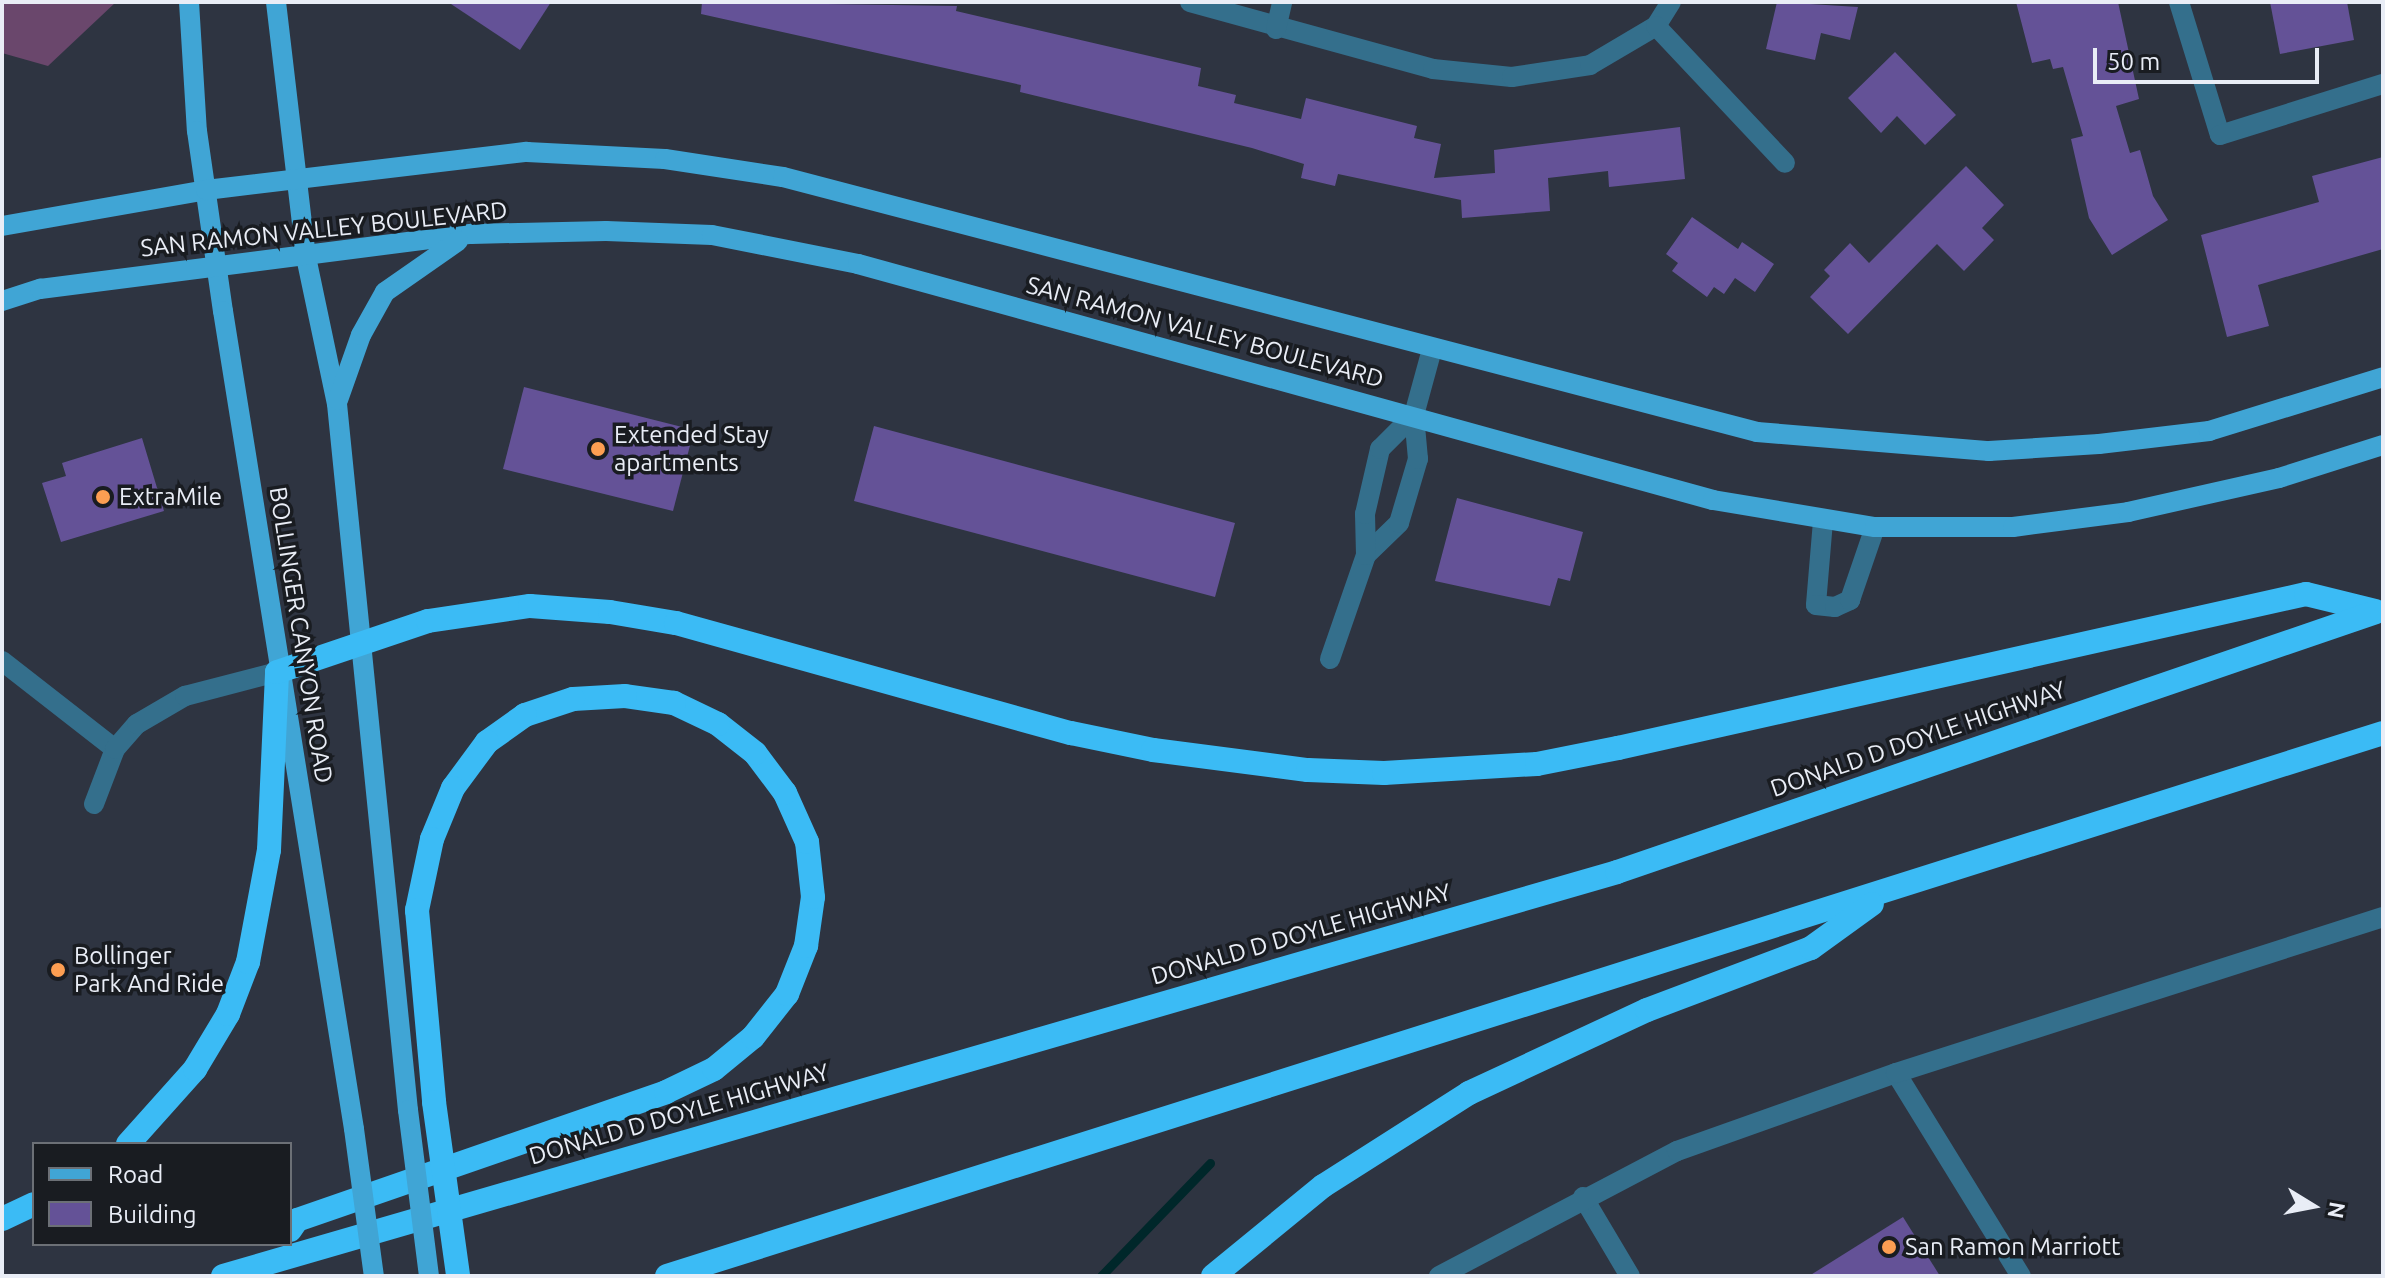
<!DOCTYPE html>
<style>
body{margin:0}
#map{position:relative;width:2385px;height:1278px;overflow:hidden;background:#2e3441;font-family:Ubuntu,sans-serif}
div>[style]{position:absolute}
.green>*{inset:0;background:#6a476c}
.stream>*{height:9px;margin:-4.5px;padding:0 4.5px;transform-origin:4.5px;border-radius:4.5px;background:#00272a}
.building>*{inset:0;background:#645297}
.minor>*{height:20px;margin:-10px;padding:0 10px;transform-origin:10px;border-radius:10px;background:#346f8c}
.major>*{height:20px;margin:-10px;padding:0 10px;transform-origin:10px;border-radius:10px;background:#40a5d5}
.highway>*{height:24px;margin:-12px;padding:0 12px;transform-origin:12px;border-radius:12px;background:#3bbbf5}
.major-bridge>*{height:20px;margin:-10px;padding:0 10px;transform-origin:10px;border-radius:10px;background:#40a5d5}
.highway-bridge>*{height:24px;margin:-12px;padding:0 12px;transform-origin:12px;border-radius:12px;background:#3bbbf5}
.dots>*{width:22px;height:22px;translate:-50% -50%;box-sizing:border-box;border:4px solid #191c21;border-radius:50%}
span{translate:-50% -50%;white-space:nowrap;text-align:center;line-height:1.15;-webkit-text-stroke:7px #191c21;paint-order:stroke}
.street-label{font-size:24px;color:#e9edf6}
.poi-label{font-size:24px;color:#e9edf6}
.left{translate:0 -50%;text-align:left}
.frame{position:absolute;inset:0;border:4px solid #e9edf6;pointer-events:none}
.legend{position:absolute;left:32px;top:1142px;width:260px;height:104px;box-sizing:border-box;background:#191c21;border:2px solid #6c7076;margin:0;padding:10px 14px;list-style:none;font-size:24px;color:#e9edf6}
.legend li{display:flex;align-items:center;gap:16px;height:40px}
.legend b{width:40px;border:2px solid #6c7076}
.north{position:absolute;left:2273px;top:1166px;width:80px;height:80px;-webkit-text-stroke:6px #191c21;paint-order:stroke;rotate:100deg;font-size:22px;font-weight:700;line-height:32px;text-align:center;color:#e9edf6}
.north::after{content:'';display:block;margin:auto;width:28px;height:36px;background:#e9edf6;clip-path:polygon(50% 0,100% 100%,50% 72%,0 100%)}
.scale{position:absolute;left:2093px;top:48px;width:226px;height:36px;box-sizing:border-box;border:4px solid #e9edf6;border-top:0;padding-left:10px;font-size:24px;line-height:28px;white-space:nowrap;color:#e9edf6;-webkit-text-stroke:6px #191c21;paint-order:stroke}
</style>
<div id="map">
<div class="green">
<i style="clip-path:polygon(2px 2px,116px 2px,48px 66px,2px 53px)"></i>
</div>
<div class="stream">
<i style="left:1101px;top:1276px;width:157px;rotate:-46deg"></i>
</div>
<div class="building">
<i style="clip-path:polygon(448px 2px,551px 2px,520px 50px)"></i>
<i style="clip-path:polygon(702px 2px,957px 6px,956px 11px,1201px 68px,1198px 86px,1236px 95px,1234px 103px,1301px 119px,1306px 98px,1417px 126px,1414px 138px,1441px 144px,1434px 178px,1495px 173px,1494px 150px,1680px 127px,1685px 179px,1609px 187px,1608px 171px,1548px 178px,1550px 211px,1462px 218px,1461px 200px,1338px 174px,1335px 186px,1301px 178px,1304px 164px,1252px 148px,1020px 92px,1021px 85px,701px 14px)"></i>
<i style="clip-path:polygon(1777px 2px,1858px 7px,1850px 40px,1821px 33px,1815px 60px,1766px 49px)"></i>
<i style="clip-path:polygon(2016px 2px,2118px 2px,2139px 99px,2116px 106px,2130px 153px,2140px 150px,2153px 196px,2168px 220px,2112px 255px,2089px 218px,2071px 139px,2083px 136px,2063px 67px,2053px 69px,2050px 59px,2032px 63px)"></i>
<i style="clip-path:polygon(2270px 2px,2347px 2px,2354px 40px,2280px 54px)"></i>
<i style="clip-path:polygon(1895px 52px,1956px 115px,1925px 145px,1897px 116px,1881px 133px,1848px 98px)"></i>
<i style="clip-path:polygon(2383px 157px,2383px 249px,2258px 285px,2269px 326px,2227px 337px,2201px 235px,2319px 202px,2312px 176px)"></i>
<i style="clip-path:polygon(1966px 166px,2004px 205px,1982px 228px,1994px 240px,1964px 271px,1937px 244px,1848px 334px,1810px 297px,1830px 276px,1824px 270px,1850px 243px,1869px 263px)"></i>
<i style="clip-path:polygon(1692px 217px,1738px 249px,1742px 242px,1774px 264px,1755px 292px,1735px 278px,1724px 294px,1714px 287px,1707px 297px,1672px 271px,1678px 263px,1666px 254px)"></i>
<i style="clip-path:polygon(524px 387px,694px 430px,673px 511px,503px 469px)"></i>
<i style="clip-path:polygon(874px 426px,1235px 523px,1215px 597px,854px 501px)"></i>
<i style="clip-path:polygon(142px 438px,164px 511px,61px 542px,42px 483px,66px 476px,62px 463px)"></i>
<i style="clip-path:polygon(1457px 498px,1583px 532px,1570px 581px,1558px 578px,1550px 606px,1435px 581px)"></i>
<i style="clip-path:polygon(1903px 1217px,1940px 1276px,1809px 1276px)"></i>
</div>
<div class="minor">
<i style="left:1190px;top:2px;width:252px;rotate:15.4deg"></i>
<i style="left:1433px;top:69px;width:79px;rotate:5.8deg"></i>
<i style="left:1512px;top:77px;width:79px;rotate:-8.7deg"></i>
<i style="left:1590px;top:65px;width:77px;rotate:-30.6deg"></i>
<i style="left:1656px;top:26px;width:28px;rotate:-58deg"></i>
<i style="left:2179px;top:2px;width:139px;rotate:72.9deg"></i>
<i style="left:2220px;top:135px;width:171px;rotate:-17.4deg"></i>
<i style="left:1656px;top:26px;width:188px;rotate:46.7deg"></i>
<i style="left:1276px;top:29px;width:28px;rotate:-77deg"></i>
<i style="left:1823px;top:521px;width:84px;rotate:94.8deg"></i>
<i style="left:1816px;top:605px;width:19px;rotate:6deg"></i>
<i style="left:1835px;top:607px;width:17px;rotate:-25deg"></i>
<i style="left:1850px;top:600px;width:77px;rotate:-71.1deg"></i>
<i style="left:1366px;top:555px;width:46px;rotate:-44.1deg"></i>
<i style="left:1399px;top:523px;width:67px;rotate:-73.5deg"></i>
<i style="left:1418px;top:459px;width:44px;rotate:-95.2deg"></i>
<i style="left:1414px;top:415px;width:68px;rotate:-74.7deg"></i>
<i style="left:1330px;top:659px;width:110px;rotate:-70.9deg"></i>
<i style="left:1366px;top:555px;width:41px;rotate:-91.4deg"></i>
<i style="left:1365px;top:514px;width:67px;rotate:-77deg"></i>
<i style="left:1380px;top:449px;width:48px;rotate:-45deg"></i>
<i style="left:2px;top:661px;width:143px;rotate:37.9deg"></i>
<i style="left:94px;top:804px;width:59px;rotate:-69.1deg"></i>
<i style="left:115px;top:749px;width:33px;rotate:-49deg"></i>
<i style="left:137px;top:724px;width:56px;rotate:-30.3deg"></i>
<i style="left:185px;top:696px;width:95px;rotate:-14.6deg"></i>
<i style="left:1896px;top:1073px;width:238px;rotate:58.4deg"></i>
<i style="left:1583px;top:1197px;width:92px;rotate:59.3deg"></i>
<i style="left:1439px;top:1276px;width:269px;rotate:-27.7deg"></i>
<i style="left:1677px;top:1151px;width:232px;rotate:-19.6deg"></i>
<i style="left:1896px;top:1073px;width:511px;rotate:-17.76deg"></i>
</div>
<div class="major">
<i style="left:189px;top:2px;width:129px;rotate:86.5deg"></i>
<i style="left:197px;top:131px;width:182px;rotate:81.8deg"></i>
<i style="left:223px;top:311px;width:828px;rotate:80.9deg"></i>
<i style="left:276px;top:2px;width:257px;rotate:83.3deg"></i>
<i style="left:306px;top:257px;width:150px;rotate:78.1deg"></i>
<i style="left:337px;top:404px;width:710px;rotate:84.26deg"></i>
<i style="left:2px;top:226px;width:207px;rotate:-10deg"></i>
<i style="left:206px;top:190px;width:323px;rotate:-6.8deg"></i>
<i style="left:527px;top:152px;width:138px;rotate:2.9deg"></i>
<i style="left:665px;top:159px;width:119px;rotate:8.7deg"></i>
<i style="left:783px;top:177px;width:1007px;rotate:14.67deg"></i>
<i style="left:1757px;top:432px;width:233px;rotate:4.7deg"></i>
<i style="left:1989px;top:451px;width:110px;rotate:-3.6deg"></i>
<i style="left:2099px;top:444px;width:111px;rotate:-6.7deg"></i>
<i style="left:2209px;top:431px;width:182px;rotate:-17.2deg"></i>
<i style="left:2px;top:301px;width:40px;rotate:-18deg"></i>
<i style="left:40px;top:289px;width:434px;rotate:-7.3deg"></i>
<i style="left:471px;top:234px;width:135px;rotate:-1.3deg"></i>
<i style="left:606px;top:231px;width:106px;rotate:2.2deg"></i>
<i style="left:712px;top:235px;width:149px;rotate:11.2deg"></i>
<i style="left:858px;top:264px;width:887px;rotate:15.43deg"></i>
<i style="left:1713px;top:500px;width:164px;rotate:9.5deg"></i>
<i style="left:1875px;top:527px;width:138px"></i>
<i style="left:2013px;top:527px;width:116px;rotate:-7.4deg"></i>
<i style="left:2128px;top:512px;width:155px;rotate:-12.7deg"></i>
<i style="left:2279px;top:478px;width:109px;rotate:-17.6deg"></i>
<i style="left:338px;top:400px;width:69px;rotate:-70.5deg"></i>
<i style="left:361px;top:335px;width:49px;rotate:-60.8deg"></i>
<i style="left:385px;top:292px;width:89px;rotate:-34.9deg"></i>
</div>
<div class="highway">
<i style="left:128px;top:1144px;width:101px;rotate:-48.2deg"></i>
<i style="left:195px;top:1069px;width:64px;rotate:-59deg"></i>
<i style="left:228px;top:1014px;width:56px;rotate:-69deg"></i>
<i style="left:248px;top:962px;width:114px;rotate:-79.4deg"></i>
<i style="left:269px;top:850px;width:178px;rotate:-87.4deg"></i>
<i style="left:277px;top:672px;width:159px;rotate:-18.7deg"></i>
<i style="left:428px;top:621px;width:103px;rotate:-8.4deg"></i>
<i style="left:530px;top:606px;width:80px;rotate:4.3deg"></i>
<i style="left:610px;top:612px;width:67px;rotate:9.5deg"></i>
<i style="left:676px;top:623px;width:410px;rotate:15.6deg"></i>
<i style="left:1071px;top:733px;width:84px;rotate:11.7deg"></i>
<i style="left:1153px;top:750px;width:156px;rotate:7.4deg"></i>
<i style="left:1308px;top:770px;width:76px;rotate:2.3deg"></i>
<i style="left:1384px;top:773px;width:153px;rotate:-3.4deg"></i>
<i style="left:1537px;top:764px;width:83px;rotate:-11.2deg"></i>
<i style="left:1618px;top:748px;width:705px;rotate:-12.62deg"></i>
<i style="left:2306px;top:594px;width:72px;rotate:13.7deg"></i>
<i style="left:2px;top:1219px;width:35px;rotate:-25deg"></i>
<i style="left:290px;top:1230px;width:12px;rotate:-55deg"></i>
<i style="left:297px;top:1220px;width:391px;rotate:-19.1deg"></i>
<i style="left:666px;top:1092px;width:53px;rotate:-25.6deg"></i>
<i style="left:714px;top:1069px;width:50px;rotate:-39.4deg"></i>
<i style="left:753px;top:1037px;width:55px;rotate:-51.7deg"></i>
<i style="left:787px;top:994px;width:52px;rotate:-68.4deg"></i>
<i style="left:806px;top:946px;width:49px;rotate:-81.9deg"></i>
<i style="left:813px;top:897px;width:55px;rotate:-96.2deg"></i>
<i style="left:807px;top:842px;width:54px;rotate:-114.2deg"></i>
<i style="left:785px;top:793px;width:50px;rotate:-126.9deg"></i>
<i style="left:755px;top:753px;width:47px;rotate:-141.9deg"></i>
<i style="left:718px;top:724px;width:49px;rotate:-154.5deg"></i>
<i style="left:674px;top:703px;width:49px;rotate:-171.9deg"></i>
<i style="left:625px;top:696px;width:52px;rotate:176.7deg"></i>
<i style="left:573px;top:699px;width:51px;rotate:161.6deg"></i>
<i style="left:525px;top:715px;width:47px;rotate:144.6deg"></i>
<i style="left:487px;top:742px;width:57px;rotate:126.5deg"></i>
<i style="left:453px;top:788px;width:55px;rotate:112.4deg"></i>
<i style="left:432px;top:839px;width:73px;rotate:101.9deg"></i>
<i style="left:417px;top:910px;width:193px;rotate:84.9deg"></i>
<i style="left:223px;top:1276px;width:1451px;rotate:-16.16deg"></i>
<i style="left:1617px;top:872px;width:802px;rotate:-18.91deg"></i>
<i style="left:667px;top:1276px;width:1800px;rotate:-17.56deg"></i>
<i style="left:1213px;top:1276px;width:142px;rotate:-39.3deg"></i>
<i style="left:1323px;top:1186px;width:173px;rotate:-32.5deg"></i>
<i style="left:1469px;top:1093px;width:196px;rotate:-25deg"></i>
<i style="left:1647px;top:1010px;width:175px;rotate:-20.7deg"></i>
<i style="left:1811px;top:948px;width:75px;rotate:-35.8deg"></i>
</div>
<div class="major-bridge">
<i style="left:408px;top:1110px;width:167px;rotate:82.8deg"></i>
<i style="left:354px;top:1129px;width:148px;rotate:82.3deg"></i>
</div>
<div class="highway-bridge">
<i style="left:434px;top:1102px;width:176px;rotate:82.1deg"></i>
</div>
<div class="dots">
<i style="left:598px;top:449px;background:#fc9e52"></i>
<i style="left:103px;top:497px;background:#fc9e52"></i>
<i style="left:58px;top:970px;background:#fc9e52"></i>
<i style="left:1889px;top:1247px;background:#fc9e52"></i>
</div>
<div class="street-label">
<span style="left:324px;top:229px;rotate:-6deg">SAN RAMON VALLEY BOULEVARD</span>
<span style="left:1205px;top:332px;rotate:15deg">SAN RAMON VALLEY BOULEVARD</span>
<span style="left:301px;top:635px;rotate:81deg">BOLLINGER CANYON ROAD</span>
<span style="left:1918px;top:739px;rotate:-19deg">DONALD D DOYLE HIGHWAY</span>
<span style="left:1301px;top:934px;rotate:-16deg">DONALD D DOYLE HIGHWAY</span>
<span style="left:679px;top:1114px;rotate:-16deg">DONALD D DOYLE HIGHWAY</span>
</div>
<div class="poi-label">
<span class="left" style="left:614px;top:449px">Extended Stay<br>apartments</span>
<span class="left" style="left:119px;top:497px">ExtraMile</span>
<span class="left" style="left:74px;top:970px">Bollinger<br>Park And Ride</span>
<span class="left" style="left:1905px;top:1247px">San Ramon Marriott</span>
</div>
<div class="frame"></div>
<ul class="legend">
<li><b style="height:10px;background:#40a5d5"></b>Road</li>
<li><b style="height:22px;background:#645297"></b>Building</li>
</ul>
<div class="north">N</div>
<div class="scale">50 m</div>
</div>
